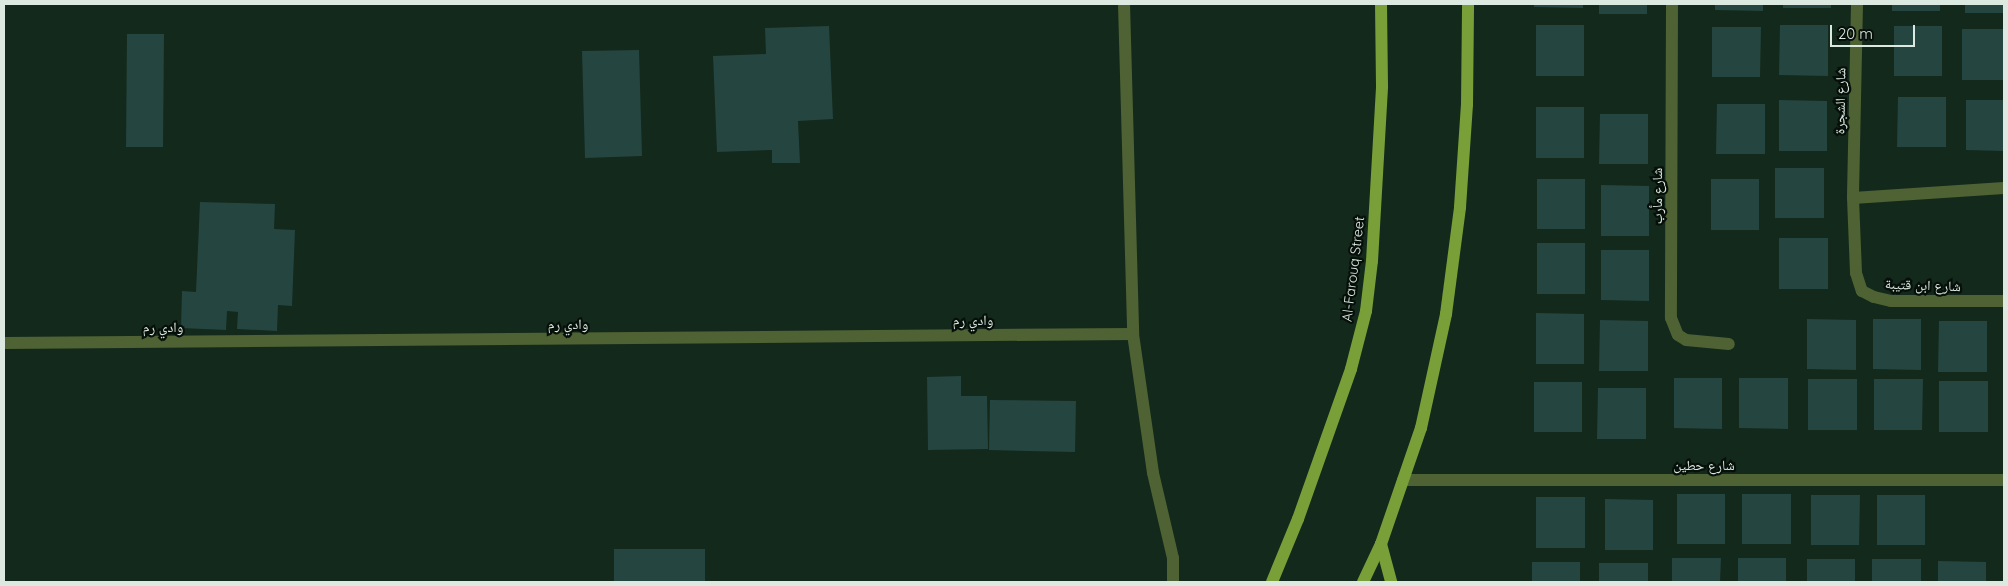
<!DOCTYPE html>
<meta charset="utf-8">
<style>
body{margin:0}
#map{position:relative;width:2008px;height:586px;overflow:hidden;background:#13291b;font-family:Quicksand,"Noto Naskh Arabic",sans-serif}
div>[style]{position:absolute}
.building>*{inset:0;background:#254540}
.street>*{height:12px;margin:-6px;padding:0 6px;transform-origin:6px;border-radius:6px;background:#4e6233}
.primary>*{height:12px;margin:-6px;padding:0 6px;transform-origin:6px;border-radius:6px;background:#789f38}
span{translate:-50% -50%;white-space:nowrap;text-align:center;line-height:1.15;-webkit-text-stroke:4.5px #060f09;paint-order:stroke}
.street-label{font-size:14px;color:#dbe9e0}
.frame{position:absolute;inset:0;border:5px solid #dbe9e0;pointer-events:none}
.scale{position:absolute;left:1830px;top:25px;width:85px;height:22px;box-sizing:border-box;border:2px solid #dbe9e0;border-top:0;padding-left:6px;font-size:15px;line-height:18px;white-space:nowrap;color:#dbe9e0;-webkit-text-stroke:4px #060f09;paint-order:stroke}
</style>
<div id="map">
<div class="building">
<i style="clip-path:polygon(1534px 4px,1583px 4px,1583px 8px,1534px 7px)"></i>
<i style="clip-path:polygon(1599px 4px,1647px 4px,1647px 14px,1599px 14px)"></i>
<i style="clip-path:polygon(1715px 4px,1763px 4px,1763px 11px,1715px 10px)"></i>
<i style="clip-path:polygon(1783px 4px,1831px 4px,1831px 8px,1783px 8px)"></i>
<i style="clip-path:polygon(1892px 4px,1940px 4px,1940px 11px,1892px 11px)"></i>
<i style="clip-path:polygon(1965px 4px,2004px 4px,2004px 13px,1965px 13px)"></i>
<i style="clip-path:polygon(1536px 25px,1584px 25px,1584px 76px,1536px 76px)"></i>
<i style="clip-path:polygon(1780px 25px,1828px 25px,1828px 76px,1779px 75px)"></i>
<i style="clip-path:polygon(829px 26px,833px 119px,798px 121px,800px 163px,772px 163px,772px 150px,717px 152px,713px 56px,766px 54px,765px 28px)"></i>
<i style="clip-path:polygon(1894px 26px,1942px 26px,1942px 76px,1894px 76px)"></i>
<i style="clip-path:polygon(1712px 27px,1761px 27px,1760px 77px,1712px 77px)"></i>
<i style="clip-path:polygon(1962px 29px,2004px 29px,2004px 80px,1962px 80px)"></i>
<i style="clip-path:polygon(127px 34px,164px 34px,163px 147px,126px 147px)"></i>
<i style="clip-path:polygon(639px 50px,642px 156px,585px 158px,582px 51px)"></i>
<i style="clip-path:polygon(1898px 97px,1946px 97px,1946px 147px,1897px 147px)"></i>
<i style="clip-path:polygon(1779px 100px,1827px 101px,1827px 151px,1779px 151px)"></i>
<i style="clip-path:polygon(1966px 100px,2004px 100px,2004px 151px,1966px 150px)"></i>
<i style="clip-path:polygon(1717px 104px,1765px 104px,1765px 154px,1716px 154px)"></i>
<i style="clip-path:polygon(1536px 107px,1584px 107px,1584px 158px,1536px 158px)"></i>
<i style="clip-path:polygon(1600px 114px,1648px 114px,1648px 164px,1599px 164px)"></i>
<i style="clip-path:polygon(1775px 168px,1824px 168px,1824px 218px,1775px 218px)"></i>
<i style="clip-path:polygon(1537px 179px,1585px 179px,1585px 229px,1537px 229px)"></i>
<i style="clip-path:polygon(1711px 179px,1759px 179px,1759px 230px,1711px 230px)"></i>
<i style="clip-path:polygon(1601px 185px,1649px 186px,1649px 236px,1601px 236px)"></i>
<i style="clip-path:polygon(200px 202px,275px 204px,274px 229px,295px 230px,292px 306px,278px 305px,277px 331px,237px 329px,238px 312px,227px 311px,226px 330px,181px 328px,182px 291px,196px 292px)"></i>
<i style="clip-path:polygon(1779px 238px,1828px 238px,1828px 289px,1779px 289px)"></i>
<i style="clip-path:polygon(1537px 243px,1585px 243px,1585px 294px,1537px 294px)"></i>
<i style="clip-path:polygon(1601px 250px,1649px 250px,1649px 301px,1601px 300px)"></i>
<i style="clip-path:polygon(1536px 313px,1584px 314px,1584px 364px,1536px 364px)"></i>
<i style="clip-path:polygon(1807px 319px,1856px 320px,1856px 370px,1807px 369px)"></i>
<i style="clip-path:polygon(1873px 319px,1921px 319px,1921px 370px,1873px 369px)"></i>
<i style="clip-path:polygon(1600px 320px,1648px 321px,1648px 371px,1599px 371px)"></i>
<i style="clip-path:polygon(1939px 321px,1987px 321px,1987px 372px,1938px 372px)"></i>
<i style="clip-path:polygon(961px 376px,961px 396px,987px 396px,988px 449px,928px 450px,927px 377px)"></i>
<i style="clip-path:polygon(1674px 378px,1722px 378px,1722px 429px,1674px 428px)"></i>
<i style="clip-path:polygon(1739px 378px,1788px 378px,1788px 429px,1739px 428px)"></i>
<i style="clip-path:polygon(1808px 379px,1857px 379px,1857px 430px,1808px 430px)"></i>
<i style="clip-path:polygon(1874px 379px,1923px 379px,1922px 430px,1874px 430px)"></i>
<i style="clip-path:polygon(1939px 381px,1988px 381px,1988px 432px,1939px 432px)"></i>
<i style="clip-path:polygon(1534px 382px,1582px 382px,1582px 432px,1534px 432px)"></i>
<i style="clip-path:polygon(1598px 388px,1646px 388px,1646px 439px,1597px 439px)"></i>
<i style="clip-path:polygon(990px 400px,1076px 401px,1075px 452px,989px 450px)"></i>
<i style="clip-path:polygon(1677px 494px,1725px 494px,1725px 544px,1677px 544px)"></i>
<i style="clip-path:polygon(1742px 494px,1791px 494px,1791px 544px,1742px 544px)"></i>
<i style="clip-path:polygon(1811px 495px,1860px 495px,1859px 545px,1811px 545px)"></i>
<i style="clip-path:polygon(1877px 495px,1925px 495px,1925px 545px,1877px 545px)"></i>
<i style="clip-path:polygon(1536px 497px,1585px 497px,1585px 548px,1536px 548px)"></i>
<i style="clip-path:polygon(1605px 499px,1653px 500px,1653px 550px,1605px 550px)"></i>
<i style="clip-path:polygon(614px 549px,705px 549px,705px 582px,614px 582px)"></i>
<i style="clip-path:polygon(1672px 558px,1721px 558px,1720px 582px,1672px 582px)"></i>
<i style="clip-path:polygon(1738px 558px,1786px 558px,1786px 582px,1738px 582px)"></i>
<i style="clip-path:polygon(1807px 559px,1855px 559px,1855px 582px,1807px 582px)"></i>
<i style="clip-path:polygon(1872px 559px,1921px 559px,1921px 582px,1872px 582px)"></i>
<i style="clip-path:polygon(1938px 561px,1986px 562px,1986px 582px,1938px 582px)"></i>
<i style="clip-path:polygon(1532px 562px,1580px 562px,1580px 582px,1532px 582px)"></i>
<i style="clip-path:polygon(1599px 563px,1648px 563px,1648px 582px,1599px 582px)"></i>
</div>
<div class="street">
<i style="left:1124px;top:4px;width:330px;rotate:88.4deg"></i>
<i style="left:1133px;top:334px;width:140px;rotate:81.8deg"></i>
<i style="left:1153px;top:473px;width:87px;rotate:76.8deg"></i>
<i style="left:1173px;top:558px;width:24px;rotate:90deg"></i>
<i style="left:1672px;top:4px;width:314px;rotate:90.2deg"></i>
<i style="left:1671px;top:318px;width:18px;rotate:68deg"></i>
<i style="left:1678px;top:335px;width:9px;rotate:32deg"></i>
<i style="left:1686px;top:340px;width:43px;rotate:5.3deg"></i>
<i style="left:1857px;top:4px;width:194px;rotate:91.2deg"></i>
<i style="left:1853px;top:198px;width:75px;rotate:87.7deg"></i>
<i style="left:1856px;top:273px;width:19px;rotate:72deg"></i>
<i style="left:1862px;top:291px;width:13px;rotate:27deg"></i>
<i style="left:1874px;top:297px;width:17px;rotate:13deg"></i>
<i style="left:1891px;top:301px;width:113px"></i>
<i style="left:1853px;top:198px;width:151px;rotate:-3.8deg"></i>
<i style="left:4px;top:343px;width:1129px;rotate:-0.46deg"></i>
<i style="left:1403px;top:480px;width:601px"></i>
</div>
<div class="primary">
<i style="left:1381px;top:544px;width:39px;rotate:75deg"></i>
<i style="left:1272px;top:582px;width:68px;rotate:-67.6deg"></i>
<i style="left:1298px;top:519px;width:159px;rotate:-70.5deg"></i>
<i style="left:1351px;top:369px;width:60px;rotate:-75.5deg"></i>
<i style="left:1366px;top:311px;width:50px;rotate:-83.2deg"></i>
<i style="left:1372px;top:261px;width:175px;rotate:-86.7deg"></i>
<i style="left:1382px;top:86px;width:82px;rotate:-90.7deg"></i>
<i style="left:1363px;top:582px;width:42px;rotate:-64.7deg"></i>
<i style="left:1381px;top:544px;width:123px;rotate:-71deg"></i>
<i style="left:1421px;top:428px;width:117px;rotate:-77.6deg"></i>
<i style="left:1446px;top:314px;width:108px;rotate:-82.5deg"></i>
<i style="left:1460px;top:207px;width:102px;rotate:-86.1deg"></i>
<i style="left:1467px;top:105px;width:101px;rotate:-89.4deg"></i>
</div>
<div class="street-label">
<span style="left:1840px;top:101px;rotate:-89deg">شارع الشجرة</span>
<span style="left:1657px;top:196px;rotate:-90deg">شارع مأرب</span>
<span style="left:1353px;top:269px;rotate:-83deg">Al-Farouq Street</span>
<span style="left:1923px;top:285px;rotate:2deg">شارع ابن قتيبة</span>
<span style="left:973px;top:320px">وادي رم</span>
<span style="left:568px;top:324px">وادي رم</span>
<span style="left:163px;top:327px">وادي رم</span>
<span style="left:1704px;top:465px">شارع حطين</span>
</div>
<div class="frame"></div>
<div class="scale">20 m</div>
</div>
